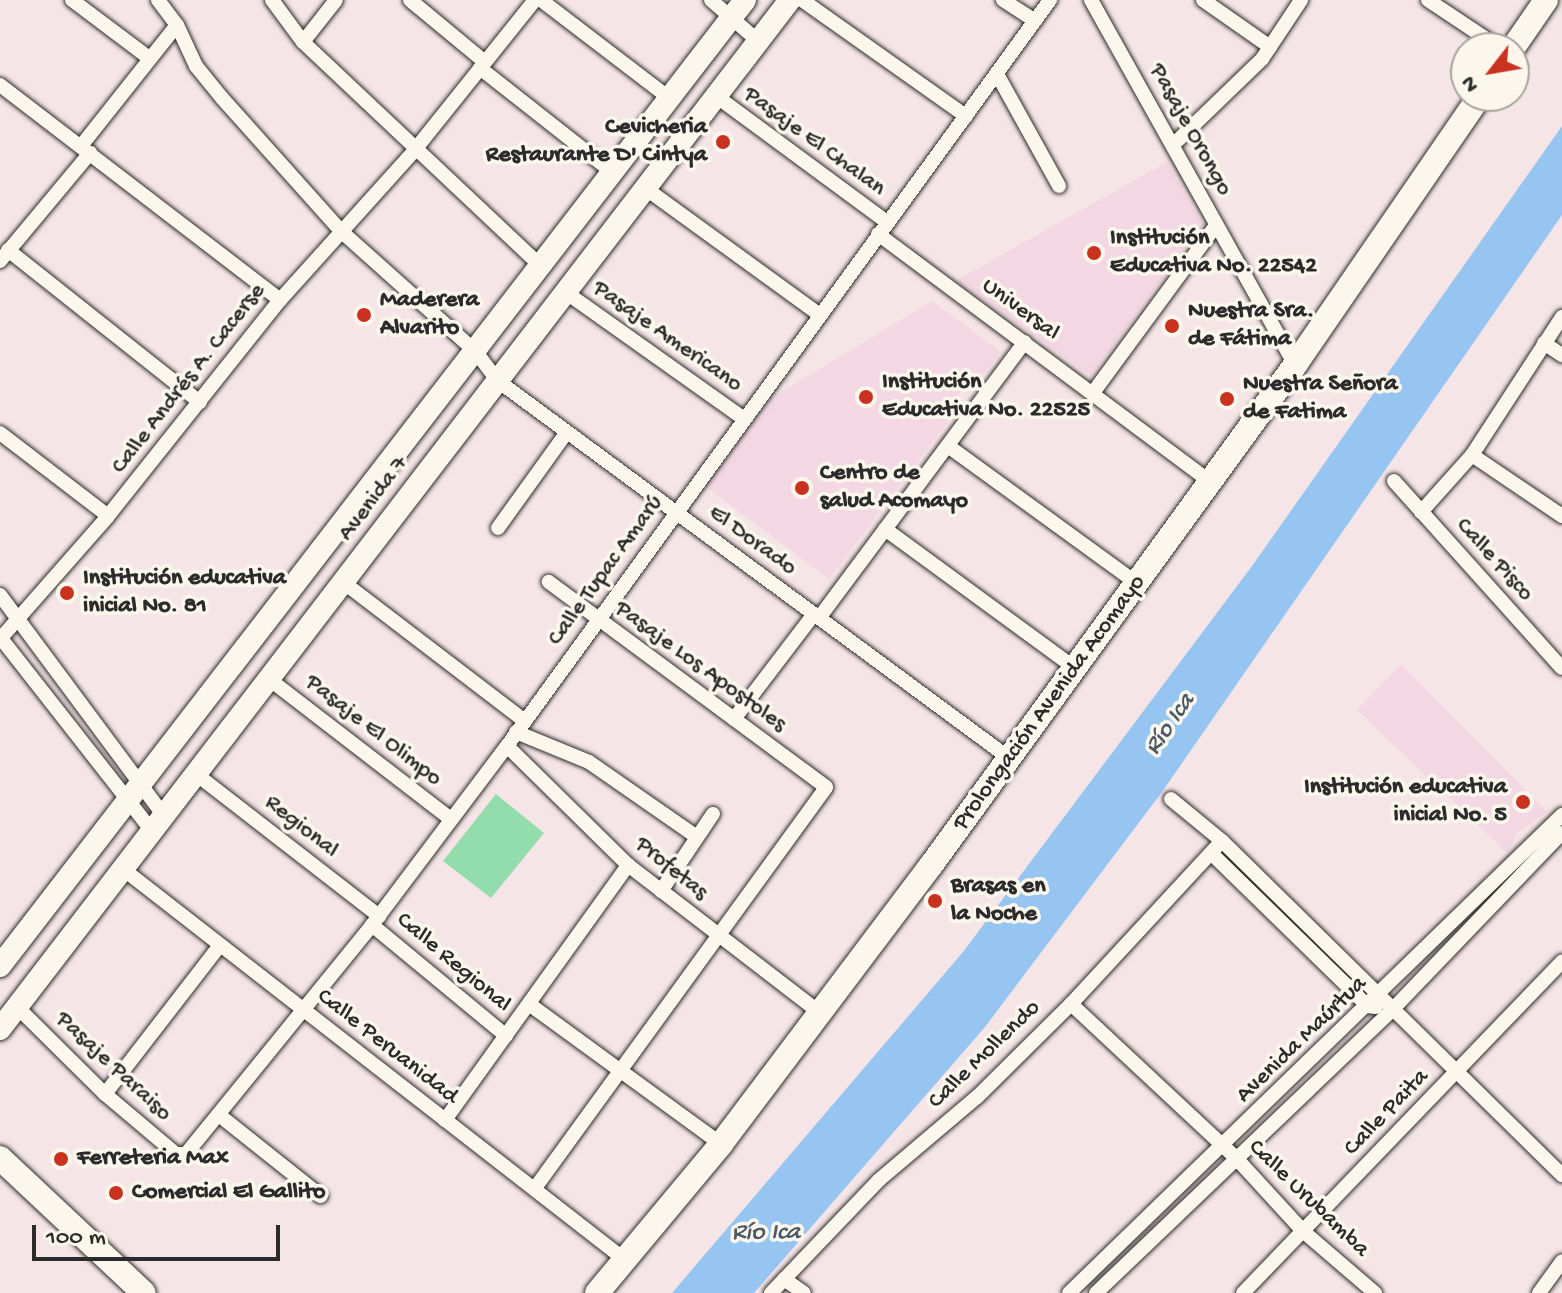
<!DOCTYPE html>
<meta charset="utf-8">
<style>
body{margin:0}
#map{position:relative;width:1562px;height:1293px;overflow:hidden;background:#f6e5e7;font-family:"Gochi Hand",sans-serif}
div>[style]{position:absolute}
.built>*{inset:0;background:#f3d8e3}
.green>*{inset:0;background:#93dcab}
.water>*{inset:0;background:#96c5f1}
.roads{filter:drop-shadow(0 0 2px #2b2b2b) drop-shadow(0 0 2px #2b2b2b)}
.street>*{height:14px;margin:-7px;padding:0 7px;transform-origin:7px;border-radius:7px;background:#fbf7ec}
.secondary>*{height:22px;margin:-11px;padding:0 11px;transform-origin:11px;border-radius:11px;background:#fbf7ec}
.primary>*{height:24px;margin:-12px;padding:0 12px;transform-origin:12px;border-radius:12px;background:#fbf7ec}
.dots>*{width:22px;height:22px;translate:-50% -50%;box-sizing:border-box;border:4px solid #fbf7ec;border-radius:50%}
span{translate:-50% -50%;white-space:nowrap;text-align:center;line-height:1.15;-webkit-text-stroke:7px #fbf7ec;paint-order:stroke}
.poi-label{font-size:24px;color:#2b2b2b;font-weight:700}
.right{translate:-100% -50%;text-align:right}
.left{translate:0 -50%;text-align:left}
.street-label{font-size:24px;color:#2b2b2b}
.water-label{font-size:26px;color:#4b5966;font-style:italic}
.north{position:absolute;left:1450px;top:32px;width:80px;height:80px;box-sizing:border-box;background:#fbf7ec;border:2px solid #a8a59f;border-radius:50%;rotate:239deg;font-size:22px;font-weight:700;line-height:32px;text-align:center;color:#2b2b2b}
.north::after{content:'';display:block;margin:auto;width:28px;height:36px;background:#c8321e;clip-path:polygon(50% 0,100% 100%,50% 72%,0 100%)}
.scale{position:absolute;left:32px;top:1225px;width:248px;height:36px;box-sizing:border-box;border:4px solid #2b2b2b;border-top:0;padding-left:10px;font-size:24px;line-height:28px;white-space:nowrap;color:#2b2b2b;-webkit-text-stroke:6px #fbf7ec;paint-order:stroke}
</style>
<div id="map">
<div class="built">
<i style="clip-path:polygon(1167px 162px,1203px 224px,1091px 376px,955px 281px)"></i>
<i style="clip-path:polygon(932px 301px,1001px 352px,979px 380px,968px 382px,958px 395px,960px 405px,829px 579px,706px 487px,771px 398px)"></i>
<i style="clip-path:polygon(1401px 664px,1547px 812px,1517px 833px,1507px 853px,1357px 710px)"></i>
</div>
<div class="green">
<i style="clip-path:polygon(496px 794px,544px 833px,491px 898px,443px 861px)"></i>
</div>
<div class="water">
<i style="clip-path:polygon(1562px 126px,1562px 215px,1162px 792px,985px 1027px,754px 1293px,672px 1293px,963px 952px,1252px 566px)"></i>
</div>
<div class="roads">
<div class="street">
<i style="left:72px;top:0;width:95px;rotate:36.9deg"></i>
<i style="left:158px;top:0;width:31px;rotate:53deg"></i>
<i style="left:177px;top:25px;width:45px;rotate:65.1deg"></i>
<i style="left:196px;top:66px;width:41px;rotate:50.9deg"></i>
<i style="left:222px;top:98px;width:180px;rotate:48.2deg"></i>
<i style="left:342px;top:232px;width:180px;rotate:41.8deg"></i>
<i style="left:476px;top:352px;width:36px;rotate:53deg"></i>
<i style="left:498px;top:381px;width:635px;rotate:36.42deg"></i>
<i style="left:272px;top:0;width:52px;rotate:53.6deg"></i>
<i style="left:303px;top:42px;width:328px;rotate:43.3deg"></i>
<i style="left:410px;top:0;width:97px;rotate:39.6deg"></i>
<i style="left:541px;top:0;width:165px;rotate:37.4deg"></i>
<i style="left:711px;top:0;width:62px;rotate:41.1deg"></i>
<i style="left:802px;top:0;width:201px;rotate:35.3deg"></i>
<i style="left:1003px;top:0;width:38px;rotate:33deg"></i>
<i style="left:1091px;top:0;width:418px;rotate:60.8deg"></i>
<i style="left:1203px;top:0;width:82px;rotate:35deg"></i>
<i style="left:1428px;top:0;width:87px;rotate:33.7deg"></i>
<i style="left:303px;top:42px;width:53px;rotate:-51.8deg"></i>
<i style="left:480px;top:68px;width:168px;rotate:38.2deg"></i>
<i style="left:997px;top:74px;width:128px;rotate:61deg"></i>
<i style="left:0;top:85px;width:353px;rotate:37.5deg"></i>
<i style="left:716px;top:96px;width:212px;rotate:36.4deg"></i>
<i style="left:1175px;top:143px;width:121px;rotate:-44deg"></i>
<i style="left:1262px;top:59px;width:71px;rotate:-56.5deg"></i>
<i style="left:81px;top:146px;width:154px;rotate:-51.6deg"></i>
<i style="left:645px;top:188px;width:216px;rotate:36deg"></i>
<i style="left:878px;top:234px;width:415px;rotate:36.7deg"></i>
<i style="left:8px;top:250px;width:245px;rotate:38.4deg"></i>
<i style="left:0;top:261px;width:141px;rotate:-50.2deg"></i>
<i style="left:564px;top:291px;width:221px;rotate:35.4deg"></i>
<i style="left:1544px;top:343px;width:22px;rotate:34deg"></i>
<i style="left:1095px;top:390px;width:205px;rotate:-53.7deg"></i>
<i style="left:0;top:433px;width:136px;rotate:37.5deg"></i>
<i style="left:948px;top:446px;width:235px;rotate:36deg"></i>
<i style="left:1472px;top:455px;width:109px;rotate:34.1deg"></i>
<i style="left:1394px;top:481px;width:251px;rotate:48.1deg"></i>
<i style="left:1421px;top:512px;width:76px;rotate:-48.2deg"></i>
<i style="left:1472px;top:455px;width:165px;rotate:-56.9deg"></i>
<i style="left:498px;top:528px;width:118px;rotate:-54.3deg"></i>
<i style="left:885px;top:529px;width:235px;rotate:36.2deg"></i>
<i style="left:343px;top:582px;width:229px;rotate:37.4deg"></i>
<i style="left:0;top:595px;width:275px;rotate:53.4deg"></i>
<i style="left:819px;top:618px;width:344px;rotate:-53.3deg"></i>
<i style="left:0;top:637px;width:246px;rotate:51.9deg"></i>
<i style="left:1px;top:638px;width:162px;rotate:-48.7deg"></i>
<i style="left:108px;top:516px;width:276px;rotate:-51.5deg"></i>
<i style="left:280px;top:300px;width:200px;rotate:-48deg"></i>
<i style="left:414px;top:151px;width:193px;rotate:-51.3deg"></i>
<i style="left:269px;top:679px;width:230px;rotate:37.6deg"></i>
<i style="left:734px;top:719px;width:132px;rotate:-52.7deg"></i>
<i style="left:516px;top:732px;width:79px;rotate:22.3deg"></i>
<i style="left:589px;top:762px;width:131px;rotate:34.8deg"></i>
<i style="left:507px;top:746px;width:170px;rotate:44.5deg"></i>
<i style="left:628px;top:865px;width:242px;rotate:37.6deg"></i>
<i style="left:196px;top:774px;width:232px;rotate:37.8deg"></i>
<i style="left:1171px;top:799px;width:66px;rotate:39.5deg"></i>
<i style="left:1222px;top:841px;width:477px;rotate:44.5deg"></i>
<i style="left:1212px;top:854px;width:218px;rotate:44.3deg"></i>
<i style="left:1368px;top:1006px;width:8px;rotate:7deg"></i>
<i style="left:123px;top:869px;width:636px;rotate:37.91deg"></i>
<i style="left:661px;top:891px;width:93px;rotate:-56deg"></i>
<i style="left:372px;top:925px;width:174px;rotate:39.6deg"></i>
<i style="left:529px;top:1004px;width:238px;rotate:36.1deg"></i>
<i style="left:1071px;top:1004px;width:227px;rotate:43deg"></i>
<i style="left:1237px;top:1159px;width:99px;rotate:47.5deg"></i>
<i style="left:1304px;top:1232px;width:94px;rotate:40.7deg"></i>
<i style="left:17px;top:1007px;width:124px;rotate:44.7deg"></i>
<i style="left:105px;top:1094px;width:93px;rotate:40.2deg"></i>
<i style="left:176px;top:1154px;width:10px"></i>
<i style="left:186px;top:1154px;width:295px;rotate:-50.9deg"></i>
<i style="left:372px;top:925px;width:224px;rotate:-53deg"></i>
<i style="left:507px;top:746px;width:923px;rotate:-53.95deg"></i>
<i style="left:105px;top:1094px;width:188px;rotate:-52.3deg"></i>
<i style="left:219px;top:1115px;width:130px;rotate:38.5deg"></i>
<i style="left:445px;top:1120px;width:314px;rotate:-54.3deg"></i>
<i style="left:535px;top:1188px;width:495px;rotate:-54deg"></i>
<i style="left:826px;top:787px;width:345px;rotate:-143.5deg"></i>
<i style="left:784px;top:1279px;width:24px;rotate:35deg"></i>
<i style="left:771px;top:1293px;width:156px;rotate:-46.3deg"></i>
<i style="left:879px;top:1180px;width:128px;rotate:-40.3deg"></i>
<i style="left:977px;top:1097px;width:132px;rotate:-44.7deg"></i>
<i style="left:1071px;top:1004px;width:222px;rotate:-47.2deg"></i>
<i style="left:1069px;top:1293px;width:687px;rotate:-44.11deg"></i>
<i style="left:1096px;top:1293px;width:410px;rotate:-43.7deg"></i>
<i style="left:1392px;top:1010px;width:245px;rotate:-46.2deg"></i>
<i style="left:1243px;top:1293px;width:460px;rotate:-46.1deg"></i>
<i style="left:1539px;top:1293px;width:39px;rotate:-54deg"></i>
</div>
<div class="secondary">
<i style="left:0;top:966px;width:1220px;rotate:-52.36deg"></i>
<i style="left:0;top:1029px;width:1297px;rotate:-52.49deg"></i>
</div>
<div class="primary">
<i style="left:1513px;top:48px;width:58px;rotate:-55.5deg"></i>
<i style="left:0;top:1158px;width:197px;rotate:43.2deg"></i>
<i style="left:597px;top:1293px;width:194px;rotate:-50.2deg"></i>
<i style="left:721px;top:1144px;width:351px;rotate:-53deg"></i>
<i style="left:932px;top:864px;width:617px;rotate:-53.97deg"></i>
<i style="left:1295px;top:365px;width:326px;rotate:-55.5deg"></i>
</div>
</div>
<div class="dots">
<i style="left:723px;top:142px;background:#c8321e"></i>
<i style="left:1094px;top:253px;background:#c8321e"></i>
<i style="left:364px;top:315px;background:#c8321e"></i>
<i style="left:1172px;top:326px;background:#c8321e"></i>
<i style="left:866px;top:397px;background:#c8321e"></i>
<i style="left:1227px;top:399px;background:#c8321e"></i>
<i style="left:802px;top:488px;background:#c8321e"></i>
<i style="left:67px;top:593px;background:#c8321e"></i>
<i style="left:1523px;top:802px;background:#c8321e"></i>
<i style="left:935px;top:901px;background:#c8321e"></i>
<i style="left:61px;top:1159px;background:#c8321e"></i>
<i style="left:116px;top:1193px;background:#c8321e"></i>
</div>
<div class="poi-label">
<span class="right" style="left:707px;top:142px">Cevicheria<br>Restaurante D' Cintya</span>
<span class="left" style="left:1110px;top:253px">Institución<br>Educativa No. 22542</span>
<span class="left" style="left:380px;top:315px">Maderera<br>Alvarito</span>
<span class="left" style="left:1188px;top:326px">Nuestra Sra.<br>de Fátima</span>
<span class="left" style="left:882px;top:397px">Institución<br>Educativa No. 22525</span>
<span class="left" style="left:1243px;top:399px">Nuestra Señora<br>de Fatima</span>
<span class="left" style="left:820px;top:488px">Centro de<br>salud Acomayo</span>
<span class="left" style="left:83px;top:593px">Institución educativa<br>inicial No. 81</span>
<span class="right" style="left:1507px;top:802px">Institución educativa<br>inicial No. 5</span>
<span class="left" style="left:951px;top:901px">Brasas en<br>la Noche</span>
<span class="left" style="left:77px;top:1159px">Ferreteria Max</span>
<span class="left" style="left:132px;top:1193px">Comercial El Gallito</span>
</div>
<div class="street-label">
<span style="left:1190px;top:130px;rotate:61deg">Pasaje Orongo</span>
<span style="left:814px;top:142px;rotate:36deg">Pasaje El Chalan</span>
<span style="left:1020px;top:310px;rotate:36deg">Universal</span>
<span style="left:667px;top:337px;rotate:35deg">Pasaje Americano</span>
<span style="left:189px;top:379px;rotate:-52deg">Calle Andrés A. Cacerse</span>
<span style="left:374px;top:499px;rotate:-53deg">Avenida 7</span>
<span style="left:752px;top:541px;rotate:36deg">El Dorado</span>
<span style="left:1494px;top:560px;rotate:48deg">Calle Pisco</span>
<span style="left:606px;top:571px;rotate:-54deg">Calle Tupac Amarú</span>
<span style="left:700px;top:667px;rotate:36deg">Pasaje Los Apostoles</span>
<span style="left:1050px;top:703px;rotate:-54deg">Prolongación Avenida Acomayo</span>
<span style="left:373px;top:731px;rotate:38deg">Pasaje El Olimpo</span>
<span style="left:301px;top:827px;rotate:38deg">Regional</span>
<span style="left:671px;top:869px;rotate:39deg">Profetas</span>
<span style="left:453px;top:963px;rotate:40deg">Calle Regional</span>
<span style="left:1302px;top:1040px;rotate:-44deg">Avenida Maúrtua</span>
<span style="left:387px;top:1047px;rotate:38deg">Calle Peruanidad</span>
<span style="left:985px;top:1055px;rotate:-44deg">Calle Mollendo</span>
<span style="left:113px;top:1067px;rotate:43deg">Pasaje Paraiso</span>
<span style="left:1387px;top:1113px;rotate:-46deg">Calle Paita</span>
<span style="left:1308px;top:1199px;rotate:44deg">Calle Urubamba</span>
</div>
<div class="water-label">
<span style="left:1171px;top:725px;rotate:-55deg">Río Ica</span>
<span style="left:766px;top:1234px">Río Ica</span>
</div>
<div class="north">N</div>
<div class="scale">100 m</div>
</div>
